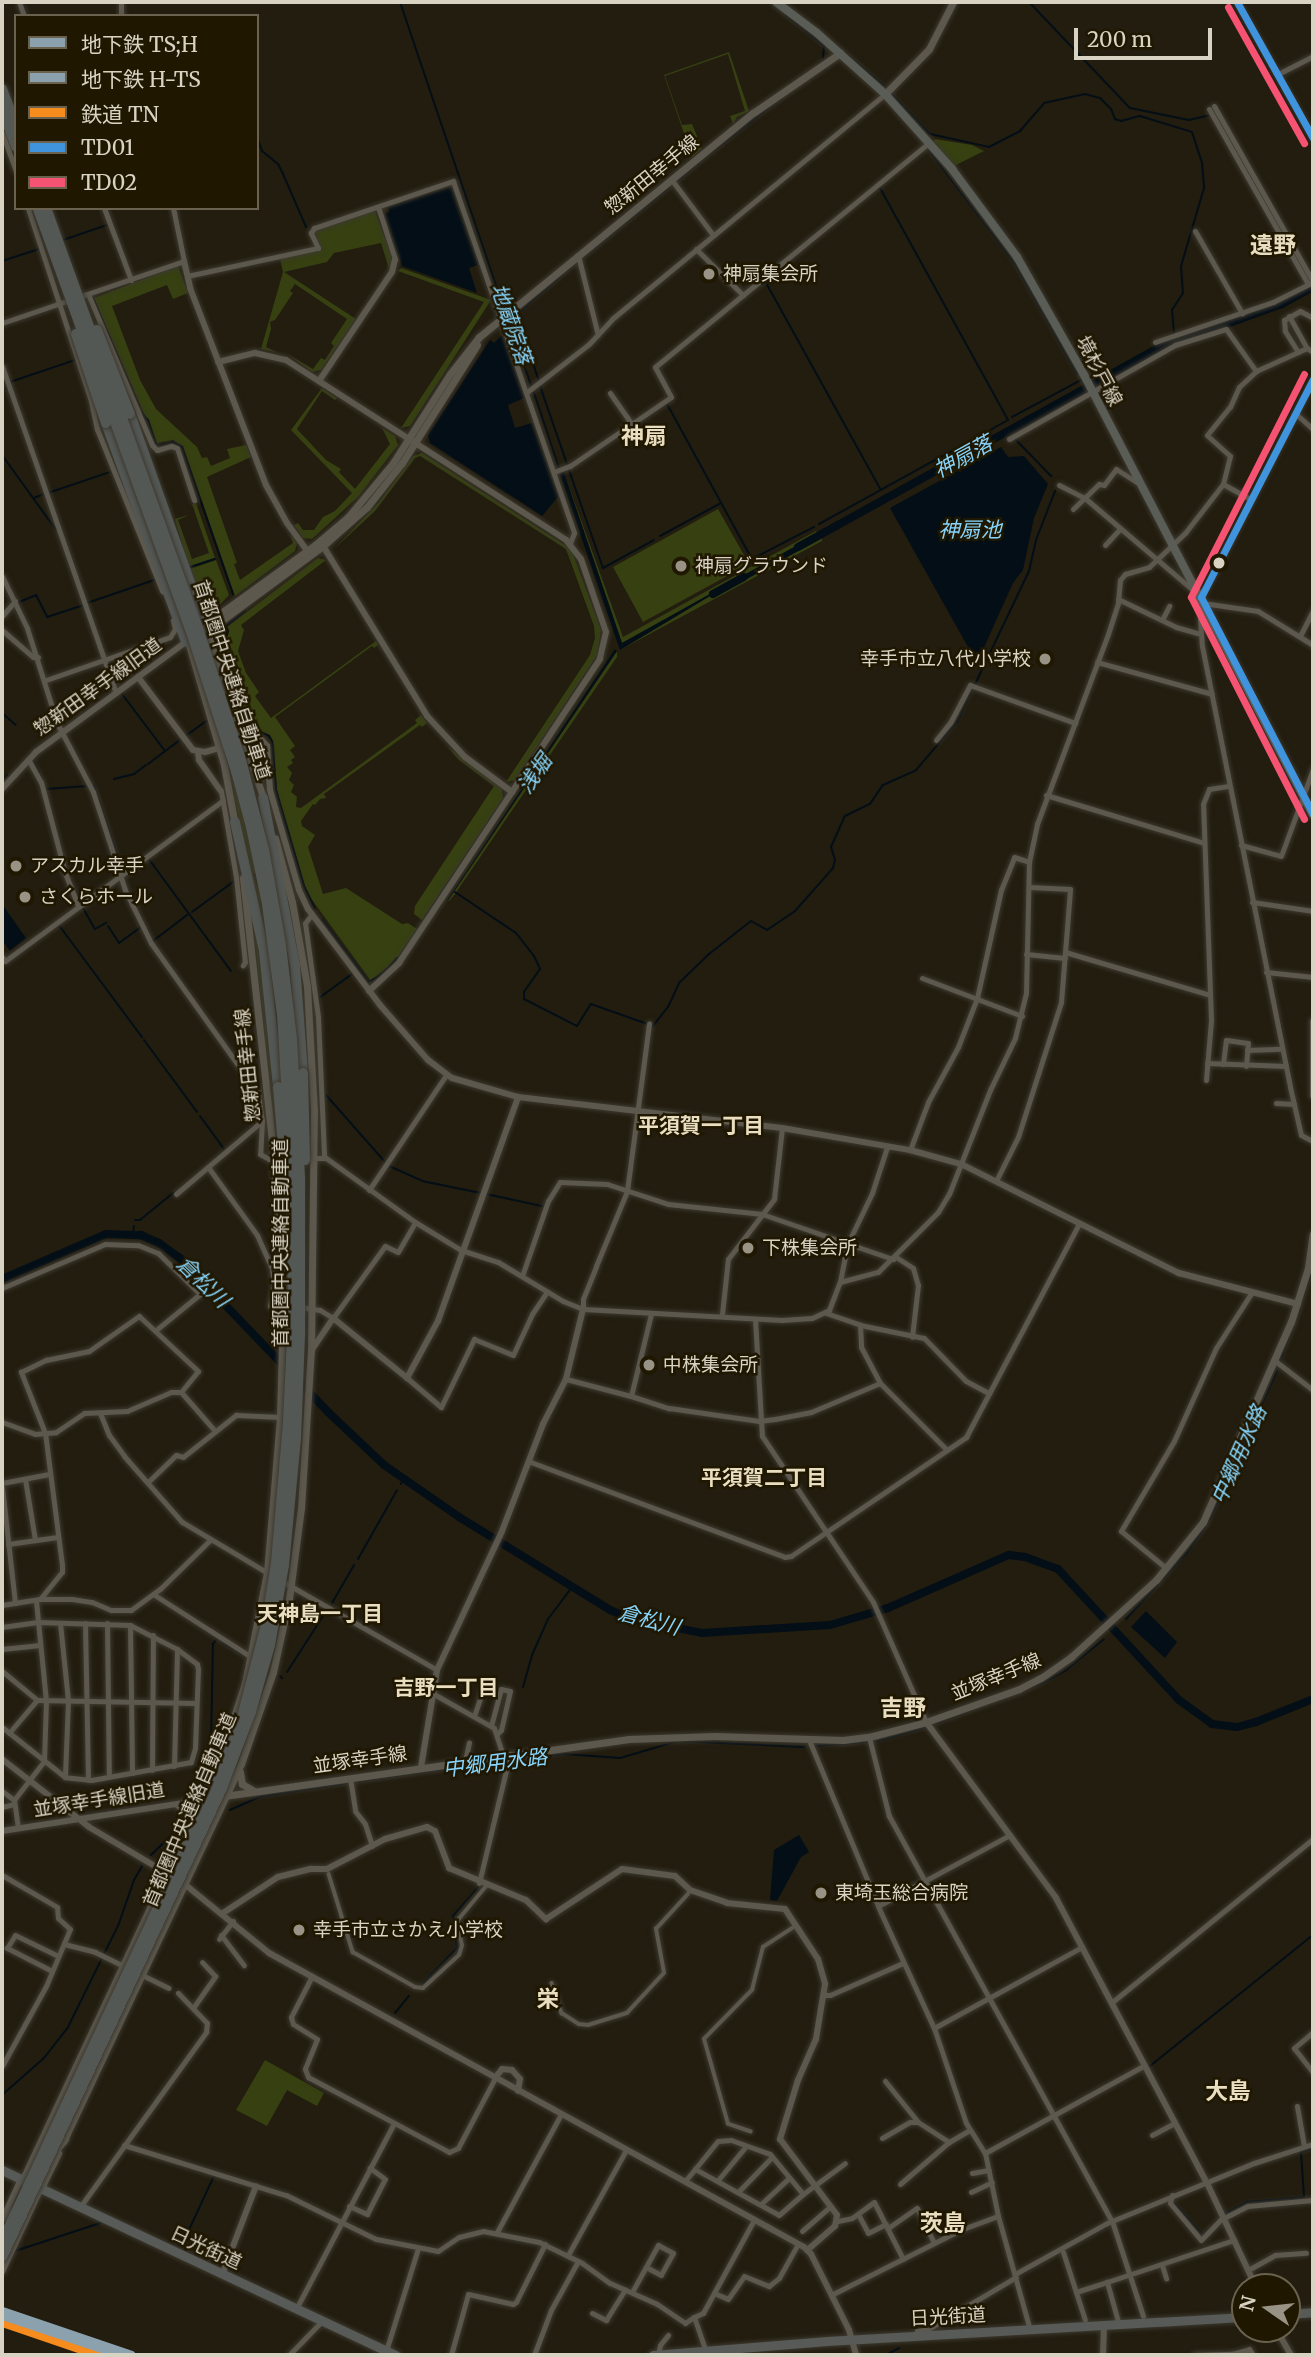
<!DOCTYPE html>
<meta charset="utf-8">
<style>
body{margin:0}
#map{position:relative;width:1315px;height:2357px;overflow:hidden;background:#221d0f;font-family:Merriweather,"Noto Sans JP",serif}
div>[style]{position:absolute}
.green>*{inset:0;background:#364011}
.water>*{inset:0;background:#030e16}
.stream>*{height:2px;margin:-1px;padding:0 1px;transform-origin:1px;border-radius:1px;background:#030e16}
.river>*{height:8px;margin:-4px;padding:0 4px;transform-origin:4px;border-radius:4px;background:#030e16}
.roads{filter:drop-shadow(0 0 2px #3d392f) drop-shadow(0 0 2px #3d392f)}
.pedestrian>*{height:3.5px;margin:-1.75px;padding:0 1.75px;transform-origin:1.75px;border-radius:1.75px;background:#5c584e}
.minor>*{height:5px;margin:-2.5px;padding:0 2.5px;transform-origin:2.5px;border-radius:2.5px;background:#5c584e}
.tertiary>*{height:6px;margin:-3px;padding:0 3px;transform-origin:3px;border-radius:3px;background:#5c584e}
.secondary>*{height:7px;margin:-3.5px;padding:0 3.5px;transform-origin:3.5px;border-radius:3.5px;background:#5c584e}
.primary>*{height:8px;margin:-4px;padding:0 4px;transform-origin:4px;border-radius:4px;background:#5a5c56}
.trunk>*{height:9px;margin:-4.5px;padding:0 4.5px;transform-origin:4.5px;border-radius:4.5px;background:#575a56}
.motorway>*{height:10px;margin:-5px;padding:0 5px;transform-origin:5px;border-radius:5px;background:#545855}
.bridges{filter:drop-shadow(0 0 2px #3d392f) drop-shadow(0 0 2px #3d392f)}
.motorway-bridge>*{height:10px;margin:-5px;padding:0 5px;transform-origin:5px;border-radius:5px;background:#545855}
.bus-1>*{height:7px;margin:-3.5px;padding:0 3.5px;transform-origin:3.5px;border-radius:3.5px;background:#4094de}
.bus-2>*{height:7px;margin:-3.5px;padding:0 3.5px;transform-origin:3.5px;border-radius:3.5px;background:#f65372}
.rail-1>*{height:9px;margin:-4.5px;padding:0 4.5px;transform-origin:4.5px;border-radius:4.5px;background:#f68b1e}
.metro-1>*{height:9px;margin:-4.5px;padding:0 4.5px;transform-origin:4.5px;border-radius:4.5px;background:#8ba2ae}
.metro-2>*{height:9px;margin:-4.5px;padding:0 4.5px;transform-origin:4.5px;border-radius:4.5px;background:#8ba2ae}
.dots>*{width:19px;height:19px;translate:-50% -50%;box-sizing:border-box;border:4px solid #201701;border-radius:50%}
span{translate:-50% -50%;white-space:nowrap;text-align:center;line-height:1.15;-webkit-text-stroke:5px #201701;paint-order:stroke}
.street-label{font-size:19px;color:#d9d3c4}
.poi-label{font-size:19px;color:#d9d3c4}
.left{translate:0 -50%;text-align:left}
.right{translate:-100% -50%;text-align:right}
.water-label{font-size:21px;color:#86d4fb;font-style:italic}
.neighbourhood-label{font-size:21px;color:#e9debf;font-weight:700}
.quarter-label{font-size:23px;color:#e9debf;font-weight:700}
.frame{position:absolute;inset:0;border:4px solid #d9d3c4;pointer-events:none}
.legend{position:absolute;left:14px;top:14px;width:245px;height:196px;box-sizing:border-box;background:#201701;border:2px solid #6a624f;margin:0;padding:9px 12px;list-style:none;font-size:21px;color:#d9d3c4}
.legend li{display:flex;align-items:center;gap:14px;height:35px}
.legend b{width:35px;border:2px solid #6a624f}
.north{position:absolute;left:1231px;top:2273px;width:70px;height:70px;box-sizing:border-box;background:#201701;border:2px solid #6a624f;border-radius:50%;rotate:284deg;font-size:19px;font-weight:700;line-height:28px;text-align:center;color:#d9d3c4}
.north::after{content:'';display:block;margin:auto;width:24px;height:32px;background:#999385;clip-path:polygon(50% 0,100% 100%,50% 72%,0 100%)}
.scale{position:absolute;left:1074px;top:28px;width:138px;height:32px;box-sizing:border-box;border:4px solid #d9d3c4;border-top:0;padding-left:9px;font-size:21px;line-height:24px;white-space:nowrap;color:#d9d3c4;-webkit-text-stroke:5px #201701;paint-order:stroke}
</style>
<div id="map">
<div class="green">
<i style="clip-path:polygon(729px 52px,749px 111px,737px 117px,733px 124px,730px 116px,745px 111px,728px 54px,665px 76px,682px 125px,692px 124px,702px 148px,692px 157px,664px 75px)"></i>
<i style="clip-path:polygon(935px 139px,972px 145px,984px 151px,954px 166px,933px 141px)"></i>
<i style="clip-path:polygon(374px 209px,392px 257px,389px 269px,381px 243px,334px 253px,327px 262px,284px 272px,356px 319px,321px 370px,312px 372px,289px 355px,313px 369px,321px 358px,325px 360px,334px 346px,331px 343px,347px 319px,295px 284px,290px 291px,293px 293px,275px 320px,270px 322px,271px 329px,266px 347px,276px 352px,261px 349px,283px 272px,280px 259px,320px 249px,315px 230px)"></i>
<i style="clip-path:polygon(178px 266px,188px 293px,173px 299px,167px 285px,112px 306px,140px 380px,156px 409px,197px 447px,202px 458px,207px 457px,211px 466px,230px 458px,227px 449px,246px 445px,251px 457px,207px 477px,237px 563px,234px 564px,240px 580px,293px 543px,290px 534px,297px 543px,295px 551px,235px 596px,183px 446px,173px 440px,157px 443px,94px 298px)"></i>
<i style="clip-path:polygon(401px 268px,491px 300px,410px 426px,401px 428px,484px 302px,398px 271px)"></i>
<i style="clip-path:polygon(322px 388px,337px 398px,335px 400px,322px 391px,297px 429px,326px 460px,341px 469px,339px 472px,355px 489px,390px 444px,382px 428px,395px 436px,398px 445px,358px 497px,312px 539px,303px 538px,294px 525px,298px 523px,303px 530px,314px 530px,323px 517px,335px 511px,352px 493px,291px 430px)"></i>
<i style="clip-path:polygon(422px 453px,571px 549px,601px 630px,597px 655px,515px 780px,506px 782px,590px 655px,595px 638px,594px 626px,566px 549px,420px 456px,415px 458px,375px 511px,334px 549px,379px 502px,413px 456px)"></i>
<i style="clip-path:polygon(563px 470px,623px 637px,816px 531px,820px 535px,622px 643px)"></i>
<i style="clip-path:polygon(196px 503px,215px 558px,189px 567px,175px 519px,189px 515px,178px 520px,192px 559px,209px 553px,192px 504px)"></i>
<i style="clip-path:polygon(718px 509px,749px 564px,643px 622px,613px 567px)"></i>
<i style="clip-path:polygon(822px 538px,822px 541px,620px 650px,710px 596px,721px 593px)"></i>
<i style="clip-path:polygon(318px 558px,326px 560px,241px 625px,244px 630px,238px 651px,246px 673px,259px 692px,255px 696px,271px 718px,376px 641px,378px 645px,374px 648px,372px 646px,275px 717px,295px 746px,290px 750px,295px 757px,291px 760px,293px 763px,287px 767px,292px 773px,289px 780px,294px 785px,291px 792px,297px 797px,296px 807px,301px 808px,417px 723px,415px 720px,421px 715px,427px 723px,422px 727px,420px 725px,324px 794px,326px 798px,320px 799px,315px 805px,313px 804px,301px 821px,302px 826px,315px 835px,308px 847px,323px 894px,346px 888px,402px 924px,408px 923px,417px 929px,397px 958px,371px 981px,307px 893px,277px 790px,274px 745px,270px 735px,257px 729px,244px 712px,223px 651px,229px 631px,227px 627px)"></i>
<i style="clip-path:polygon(216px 560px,229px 595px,216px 609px,213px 605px,202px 605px,190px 569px)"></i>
<i style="clip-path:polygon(617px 651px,617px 657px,455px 894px,450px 900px,447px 902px)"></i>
<i style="clip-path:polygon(448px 747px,502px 789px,503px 798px,422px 920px,414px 914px,415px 906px,494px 786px,458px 759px)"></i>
<i style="clip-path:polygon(225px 750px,231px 763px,257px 872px,253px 874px,262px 900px,260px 901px,264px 919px,278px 1019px)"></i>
<i style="clip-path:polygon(253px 920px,260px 948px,281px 1156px,276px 1153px)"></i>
<i style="clip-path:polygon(265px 2060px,324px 2093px,317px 2106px,287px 2090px,267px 2126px,236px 2110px)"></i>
</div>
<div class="water">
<i style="clip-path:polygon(451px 187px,478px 265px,469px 268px,477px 293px,402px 266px,385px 214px,389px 212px,388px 207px)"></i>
<i style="clip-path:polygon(502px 335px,524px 398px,508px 405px,515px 428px,532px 423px,558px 497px,542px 516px,430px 443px,428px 435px,490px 340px,494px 343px)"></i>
<i style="clip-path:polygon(1001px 447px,1008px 457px,1024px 456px,1048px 484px,1034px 518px,1023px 570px,1013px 583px,977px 663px,890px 508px)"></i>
<i style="clip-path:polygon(563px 470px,622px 643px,792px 548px,820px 535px,822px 538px,721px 593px,710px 596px,620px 650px,559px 472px)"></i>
<i style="clip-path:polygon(615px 649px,617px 651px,447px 902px,448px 899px)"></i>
<i style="clip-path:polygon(2px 904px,26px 938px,10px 951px,2px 940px)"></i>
<i style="clip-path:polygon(1146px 1611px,1177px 1642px,1165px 1658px,1131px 1627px)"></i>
<i style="clip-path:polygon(799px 1835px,809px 1852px,801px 1857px,777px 1901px,770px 1900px,774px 1850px)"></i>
</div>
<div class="stream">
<i style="left:23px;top:2px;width:15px;rotate:74deg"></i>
<i style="left:400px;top:2px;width:327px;rotate:71.3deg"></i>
<i style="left:1029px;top:2px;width:146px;rotate:46.4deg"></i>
<i style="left:1130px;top:108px;width:60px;rotate:11.5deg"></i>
<i style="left:1189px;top:120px;width:22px;rotate:-13deg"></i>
<i style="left:786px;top:15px;width:49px;rotate:39.2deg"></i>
<i style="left:824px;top:46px;width:12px;rotate:95deg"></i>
<i style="left:845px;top:53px;width:53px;rotate:39.7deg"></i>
<i style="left:890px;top:92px;width:58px;rotate:46.4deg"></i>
<i style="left:930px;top:134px;width:60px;rotate:12.4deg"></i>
<i style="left:989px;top:147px;width:35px;rotate:-27deg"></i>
<i style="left:1020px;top:131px;width:37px;rotate:-49deg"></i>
<i style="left:1044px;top:103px;width:42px;rotate:-12.4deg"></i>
<i style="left:1085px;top:94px;width:16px;rotate:15deg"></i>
<i style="left:1100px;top:98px;width:16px;rotate:45deg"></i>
<i style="left:1111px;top:109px;width:11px;rotate:68deg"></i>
<i style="left:1115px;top:119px;width:6px;rotate:18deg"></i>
<i style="left:1121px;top:121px;width:20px;rotate:-15deg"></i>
<i style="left:1140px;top:116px;width:54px;rotate:17.1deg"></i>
<i style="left:1192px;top:132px;width:33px;rotate:72deg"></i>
<i style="left:1202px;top:163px;width:25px;rotate:85deg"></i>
<i style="left:1204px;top:188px;width:81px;rotate:106.4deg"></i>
<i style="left:1181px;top:266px;width:27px;rotate:86deg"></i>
<i style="left:1183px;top:293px;width:20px;rotate:123deg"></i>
<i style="left:1172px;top:310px;width:23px;rotate:85deg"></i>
<i style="left:257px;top:137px;width:15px;rotate:70deg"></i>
<i style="left:262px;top:151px;width:21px;rotate:39deg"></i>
<i style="left:278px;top:164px;width:11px;rotate:63deg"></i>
<i style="left:283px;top:174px;width:58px;rotate:66.5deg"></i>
<i style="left:927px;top:148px;width:146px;rotate:52.8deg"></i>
<i style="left:1015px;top:264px;width:126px;rotate:60.6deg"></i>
<i style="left:707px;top:156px;width:99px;rotate:-38deg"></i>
<i style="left:676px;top:182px;width:38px;rotate:-40deg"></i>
<i style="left:880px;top:188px;width:265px;rotate:61.1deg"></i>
<i style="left:1008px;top:420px;width:70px;rotate:150.9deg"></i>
<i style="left:647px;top:206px;width:33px;rotate:-40deg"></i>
<i style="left:63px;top:240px;width:46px;rotate:-18.8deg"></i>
<i style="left:582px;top:258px;width:80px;rotate:-38.9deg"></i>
<i style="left:2px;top:261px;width:39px;rotate:-18deg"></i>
<i style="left:765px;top:281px;width:239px;rotate:61deg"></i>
<i style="left:93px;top:298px;width:118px;rotate:67.1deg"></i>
<i style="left:507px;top:318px;width:71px;rotate:70.3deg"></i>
<i style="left:539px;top:381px;width:70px;rotate:-109.2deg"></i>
<i style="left:516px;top:315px;width:81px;rotate:-41deg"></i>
<i style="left:10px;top:382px;width:69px;rotate:-18.7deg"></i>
<i style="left:540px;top:386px;width:83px;rotate:70.9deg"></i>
<i style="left:533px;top:390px;width:82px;rotate:71.6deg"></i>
<i style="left:667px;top:404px;width:177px;rotate:61.3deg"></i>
<i style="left:752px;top:559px;width:70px;rotate:-27.3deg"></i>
<i style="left:141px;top:412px;width:11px;rotate:49deg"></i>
<i style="left:148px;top:420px;width:28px;rotate:71deg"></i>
<i style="left:157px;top:446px;width:16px;rotate:-14deg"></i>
<i style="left:173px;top:442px;width:10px;rotate:29deg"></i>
<i style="left:182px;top:447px;width:156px;rotate:70.9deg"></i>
<i style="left:1012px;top:417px;width:78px;rotate:-28.2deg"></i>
<i style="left:1009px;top:431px;width:3px;rotate:72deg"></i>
<i style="left:1015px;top:439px;width:52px;rotate:45.8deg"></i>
<i style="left:2px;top:455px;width:92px;rotate:54.2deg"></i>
<i style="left:569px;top:470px;width:104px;rotate:70.9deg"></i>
<i style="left:603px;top:568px;width:58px;rotate:-28.8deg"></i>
<i style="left:48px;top:493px;width:65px;rotate:-18.7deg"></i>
<i style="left:34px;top:498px;width:11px;rotate:-22deg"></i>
<i style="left:819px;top:524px;width:141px;rotate:-28.9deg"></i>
<i style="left:660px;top:536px;width:69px;rotate:-28.4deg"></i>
<i style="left:190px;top:567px;width:26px;rotate:-18deg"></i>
<i style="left:19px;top:602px;width:18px;rotate:-22deg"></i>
<i style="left:36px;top:595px;width:25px;rotate:63deg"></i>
<i style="left:47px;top:617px;width:38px;rotate:-18deg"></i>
<i style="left:87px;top:603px;width:71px;rotate:-18.9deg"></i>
<i style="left:245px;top:611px;width:24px;rotate:142deg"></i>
<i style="left:226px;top:626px;width:5px;rotate:68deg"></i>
<i style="left:228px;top:631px;width:21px;rotate:107deg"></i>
<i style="left:222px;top:651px;width:65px;rotate:71deg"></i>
<i style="left:243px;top:712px;width:22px;rotate:54deg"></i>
<i style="left:256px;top:730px;width:14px;rotate:25deg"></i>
<i style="left:269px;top:736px;width:6px;rotate:59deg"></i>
<i style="left:272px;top:741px;width:49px;rotate:85.3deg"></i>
<i style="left:276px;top:790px;width:100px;rotate:73.7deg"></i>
<i style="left:304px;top:886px;width:25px;rotate:64deg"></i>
<i style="left:122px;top:694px;width:71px;rotate:53deg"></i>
<i style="left:2px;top:713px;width:18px;rotate:41deg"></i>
<i style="left:187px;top:735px;width:24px;rotate:-36deg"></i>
<i style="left:34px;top:761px;width:30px;rotate:67deg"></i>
<i style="left:46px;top:789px;width:42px;rotate:-4.1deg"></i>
<i style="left:148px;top:764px;width:39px;rotate:-37deg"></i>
<i style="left:5px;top:777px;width:3px;rotate:-45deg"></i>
<i style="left:114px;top:779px;width:21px;rotate:-14deg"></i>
<i style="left:134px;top:774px;width:15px;rotate:-37deg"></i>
<i style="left:94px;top:786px;width:88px;rotate:71.4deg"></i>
<i style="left:122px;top:869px;width:3px"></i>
<i style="left:148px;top:858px;width:140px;rotate:53.7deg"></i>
<i style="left:135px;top:862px;width:13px;rotate:-32deg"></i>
<i style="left:75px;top:890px;width:12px;rotate:66deg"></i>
<i style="left:455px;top:892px;width:73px;rotate:33.9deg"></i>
<i style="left:516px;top:933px;width:29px;rotate:52deg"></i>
<i style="left:534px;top:956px;width:14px;rotate:65deg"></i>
<i style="left:540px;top:969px;width:28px;rotate:125deg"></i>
<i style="left:524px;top:992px;width:7px;rotate:90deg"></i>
<i style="left:524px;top:999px;width:59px;rotate:27deg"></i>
<i style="left:577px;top:1026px;width:26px;rotate:-58deg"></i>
<i style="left:591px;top:1004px;width:66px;rotate:19.5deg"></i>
<i style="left:653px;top:1026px;width:24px;rotate:-52deg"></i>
<i style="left:668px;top:1007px;width:26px;rotate:-65deg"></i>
<i style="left:679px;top:983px;width:42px;rotate:-44deg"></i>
<i style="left:709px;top:954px;width:53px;rotate:-38.2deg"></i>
<i style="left:751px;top:921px;width:18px;rotate:29deg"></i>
<i style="left:767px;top:930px;width:34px;rotate:-34deg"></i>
<i style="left:795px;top:911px;width:57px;rotate:-48.5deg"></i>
<i style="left:833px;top:868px;width:8px;rotate:-76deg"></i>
<i style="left:835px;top:860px;width:14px;rotate:-107deg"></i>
<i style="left:831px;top:847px;width:34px;rotate:-66deg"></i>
<i style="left:845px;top:816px;width:28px;rotate:-26deg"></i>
<i style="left:870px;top:804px;width:23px;rotate:-56deg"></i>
<i style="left:883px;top:785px;width:36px;rotate:-24deg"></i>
<i style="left:916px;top:770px;width:63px;rotate:-49.5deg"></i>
<i style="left:957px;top:722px;width:167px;rotate:-64.5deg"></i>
<i style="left:1029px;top:571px;width:32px;rotate:-77deg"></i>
<i style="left:1036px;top:540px;width:53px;rotate:-68.8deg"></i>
<i style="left:82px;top:906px;width:26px;rotate:61deg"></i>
<i style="left:95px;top:929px;width:13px;rotate:-29deg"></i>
<i style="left:192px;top:912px;width:51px;rotate:-36.2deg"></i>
<i style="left:322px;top:919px;width:79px;rotate:53.3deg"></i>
<i style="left:369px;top:982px;width:20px;rotate:-33deg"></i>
<i style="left:386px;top:971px;width:17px;rotate:-50deg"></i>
<i style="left:58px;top:924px;width:141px;rotate:53.4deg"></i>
<i style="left:108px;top:926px;width:20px;rotate:57deg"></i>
<i style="left:119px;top:943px;width:27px;rotate:-36deg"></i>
<i style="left:153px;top:941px;width:43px;rotate:-37.4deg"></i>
<i style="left:319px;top:998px;width:41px;rotate:-36deg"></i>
<i style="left:144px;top:1040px;width:89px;rotate:53.6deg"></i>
<i style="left:326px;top:1095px;width:89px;rotate:48.6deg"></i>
<i style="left:200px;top:1116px;width:41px;rotate:54deg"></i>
<i style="left:389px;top:1166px;width:36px;rotate:24deg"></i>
<i style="left:422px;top:1181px;width:60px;rotate:11.5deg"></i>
<i style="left:486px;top:1194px;width:57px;rotate:12.1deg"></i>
<i style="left:135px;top:1220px;width:5px"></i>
<i style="left:140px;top:1220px;width:43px;rotate:-39.3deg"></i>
<i style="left:133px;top:1234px;width:8px;rotate:-83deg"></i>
<i style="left:401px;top:1484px;width:5px;rotate:-68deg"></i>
<i style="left:358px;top:1559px;width:79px;rotate:-60.5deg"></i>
<i style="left:332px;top:1603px;width:44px;rotate:-59.9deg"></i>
<i style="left:1126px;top:1619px;width:90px;rotate:-47.3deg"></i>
<i style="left:1187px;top:1553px;width:41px;rotate:-55.9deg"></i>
<i style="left:1210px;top:1519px;width:157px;rotate:-65.6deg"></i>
<i style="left:1275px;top:1376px;width:114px;rotate:-70.6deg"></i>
<i style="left:223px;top:1643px;width:22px;rotate:30deg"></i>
<i style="left:287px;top:1672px;width:74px;rotate:-57.2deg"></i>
<i style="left:280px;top:1676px;width:3px;rotate:45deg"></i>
<i style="left:523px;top:1687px;width:33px;rotate:-74deg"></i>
<i style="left:532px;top:1655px;width:39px;rotate:-66deg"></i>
<i style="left:548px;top:1619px;width:40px;rotate:-53deg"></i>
<i style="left:932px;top:1725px;width:121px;rotate:-20.8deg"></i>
<i style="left:1045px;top:1682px;width:23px;rotate:-29deg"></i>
<i style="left:1065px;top:1671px;width:50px;rotate:-39.4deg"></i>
<i style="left:815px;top:1746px;width:63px;rotate:-4.5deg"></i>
<i style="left:878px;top:1741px;width:51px;rotate:-15.9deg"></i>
<i style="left:512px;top:1759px;width:53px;rotate:-5.4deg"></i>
<i style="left:565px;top:1754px;width:55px;rotate:4.2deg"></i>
<i style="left:620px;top:1758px;width:60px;rotate:-16.3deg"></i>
<i style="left:678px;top:1741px;width:126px;rotate:2.7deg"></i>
<i style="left:492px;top:1762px;width:15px;rotate:-8deg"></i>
<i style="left:204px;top:1768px;width:25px;rotate:-74deg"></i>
<i style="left:211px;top:1744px;width:100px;rotate:-88.9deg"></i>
<i style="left:213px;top:1644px;width:5px;rotate:-53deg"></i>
<i style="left:353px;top:1782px;width:120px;rotate:-8.1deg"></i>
<i style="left:230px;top:1810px;width:32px;rotate:-24deg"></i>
<i style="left:259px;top:1797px;width:90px;rotate:-8.9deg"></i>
<i style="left:151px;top:1855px;width:28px;rotate:-44deg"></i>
<i style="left:422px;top:1984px;width:50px;rotate:-45.8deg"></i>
<i style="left:457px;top:1948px;width:32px;rotate:-97deg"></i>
<i style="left:453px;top:1916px;width:38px;rotate:-49deg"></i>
<i style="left:395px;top:2013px;width:22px;rotate:-51deg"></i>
<i style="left:1150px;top:2066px;width:209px;rotate:-38.8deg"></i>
<i style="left:2px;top:2095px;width:56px;rotate:-41.4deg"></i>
<i style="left:44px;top:2058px;width:37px;rotate:-52deg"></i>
<i style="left:67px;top:2029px;width:115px;rotate:-63.7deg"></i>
<i style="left:118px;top:1926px;width:49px;rotate:-70.8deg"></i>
<i style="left:134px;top:1880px;width:16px;rotate:-60deg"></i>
<i style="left:1173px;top:2201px;width:45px;rotate:48.6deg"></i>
<i style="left:1224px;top:2214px;width:26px;rotate:-28deg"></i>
<i style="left:1247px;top:2202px;width:57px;rotate:-5deg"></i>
<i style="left:1304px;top:2197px;width:45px;rotate:-93.8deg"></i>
<i style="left:1301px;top:2152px;width:13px;rotate:-18deg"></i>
<i style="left:1087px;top:2237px;width:26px;rotate:-28deg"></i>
<i style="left:182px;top:2245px;width:74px;rotate:-65.2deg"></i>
<i style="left:12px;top:2252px;width:93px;rotate:-18.2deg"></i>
<i style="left:1017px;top:2277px;width:37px;rotate:-31deg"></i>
<i style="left:886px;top:2355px;width:15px;rotate:-28deg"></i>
</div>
<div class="river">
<i style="left:798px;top:547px;width:410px;rotate:-28.9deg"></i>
<i style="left:1157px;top:349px;width:133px;rotate:-19.8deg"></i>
<i style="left:1282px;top:304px;width:35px;rotate:-29deg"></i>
<i style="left:713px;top:594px;width:35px;rotate:-29deg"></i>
<i style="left:2px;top:1279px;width:113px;rotate:-23.4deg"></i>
<i style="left:106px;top:1234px;width:35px;rotate:2deg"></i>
<i style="left:141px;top:1235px;width:20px;rotate:24deg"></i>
<i style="left:159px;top:1243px;width:26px;rotate:36deg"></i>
<i style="left:180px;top:1258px;width:214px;rotate:46.1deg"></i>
<i style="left:328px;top:1412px;width:77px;rotate:43.4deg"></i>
<i style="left:384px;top:1465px;width:91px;rotate:34.7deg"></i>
<i style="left:459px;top:1517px;width:177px;rotate:31.6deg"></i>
<i style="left:610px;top:1610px;width:24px;rotate:22deg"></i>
<i style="left:632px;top:1619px;width:71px;rotate:11.3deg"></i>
<i style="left:702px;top:1633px;width:128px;rotate:-3.6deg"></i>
<i style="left:830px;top:1625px;width:60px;rotate:-16.3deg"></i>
<i style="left:888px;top:1608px;width:132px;rotate:-23.7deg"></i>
<i style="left:1009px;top:1555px;width:16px;rotate:7deg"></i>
<i style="left:1025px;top:1557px;width:35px;rotate:20deg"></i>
<i style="left:1058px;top:1569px;width:178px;rotate:47.3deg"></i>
<i style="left:1179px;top:1700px;width:41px;rotate:36deg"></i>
<i style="left:1212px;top:1724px;width:25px;rotate:7deg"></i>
<i style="left:1237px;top:1727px;width:20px;rotate:-15deg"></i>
<i style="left:1256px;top:1722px;width:61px;rotate:-22deg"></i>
</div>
<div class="roads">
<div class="pedestrian">
<i style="left:329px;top:1874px;width:82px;rotate:72.9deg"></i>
<i style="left:353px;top:1952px;width:71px;rotate:29.4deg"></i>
<i style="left:415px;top:1987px;width:8px;rotate:7deg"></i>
<i style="left:423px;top:1988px;width:49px;rotate:-42.5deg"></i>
<i style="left:459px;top:1955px;width:9px;rotate:-72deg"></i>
<i style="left:462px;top:1946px;width:25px;rotate:-101deg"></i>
<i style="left:457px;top:1921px;width:47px;rotate:-50.2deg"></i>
<i style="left:552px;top:1983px;width:32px;rotate:72deg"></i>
<i style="left:562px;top:2013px;width:20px;rotate:33deg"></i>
<i style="left:579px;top:2024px;width:9px;rotate:6deg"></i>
<i style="left:588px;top:2025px;width:41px;rotate:-17.1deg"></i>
<i style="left:627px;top:2013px;width:54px;rotate:-47.2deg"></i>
<i style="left:664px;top:1973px;width:45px;rotate:-100.3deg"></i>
<i style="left:656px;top:1929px;width:47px;rotate:-47.6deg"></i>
<i style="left:751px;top:2132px;width:24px;rotate:-161deg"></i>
<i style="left:728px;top:2124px;width:88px;rotate:-105.8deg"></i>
<i style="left:704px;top:2039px;width:69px;rotate:-45.6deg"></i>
<i style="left:752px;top:1990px;width:44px;rotate:-75.7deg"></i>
<i style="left:763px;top:1947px;width:35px;rotate:-33deg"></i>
</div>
<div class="minor">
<i style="left:19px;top:2px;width:15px;rotate:70deg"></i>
<i style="left:121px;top:2px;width:14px;rotate:90deg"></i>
<i style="left:1237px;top:2px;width:156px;rotate:60.8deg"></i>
<i style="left:1278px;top:74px;width:39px;rotate:-27deg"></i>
<i style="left:1214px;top:106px;width:202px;rotate:60.6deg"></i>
<i style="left:1209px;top:109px;width:201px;rotate:60.5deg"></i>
<i style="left:2px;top:133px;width:40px;rotate:69.8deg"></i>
<i style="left:671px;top:179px;width:70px;rotate:53.1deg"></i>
<i style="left:378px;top:207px;width:55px;rotate:71.9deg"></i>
<i style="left:28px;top:208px;width:203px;rotate:71.9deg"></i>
<i style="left:91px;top:401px;width:29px;rotate:78deg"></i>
<i style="left:97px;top:429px;width:175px;rotate:68.1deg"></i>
<i style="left:104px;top:208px;width:77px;rotate:69.4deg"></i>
<i style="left:1195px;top:231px;width:95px;rotate:60.2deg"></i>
<i style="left:696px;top:249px;width:66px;rotate:44.4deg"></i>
<i style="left:578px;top:255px;width:82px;rotate:76deg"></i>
<i style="left:187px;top:276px;width:134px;rotate:-12.1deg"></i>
<i style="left:318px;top:248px;width:17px;rotate:-115deg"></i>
<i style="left:311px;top:233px;width:6px;rotate:-59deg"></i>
<i style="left:314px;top:228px;width:147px;rotate:-18.7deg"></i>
<i style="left:453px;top:181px;width:372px;rotate:71deg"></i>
<i style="left:574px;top:533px;width:11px;rotate:112deg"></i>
<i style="left:88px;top:294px;width:164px;rotate:67deg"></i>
<i style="left:152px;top:445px;width:7px;rotate:45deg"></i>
<i style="left:157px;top:450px;width:15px;rotate:-16deg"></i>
<i style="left:171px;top:446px;width:6px;rotate:18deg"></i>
<i style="left:177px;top:448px;width:55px;rotate:71.9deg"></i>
<i style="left:1289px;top:316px;width:37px;rotate:61deg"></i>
<i style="left:2px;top:323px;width:192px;rotate:-18.8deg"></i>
<i style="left:184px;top:261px;width:54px;rotate:-101.7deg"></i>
<i style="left:1155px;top:342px;width:125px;rotate:-18.7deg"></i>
<i style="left:1273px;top:302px;width:42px;rotate:-26.6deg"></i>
<i style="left:1298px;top:352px;width:25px;rotate:-122deg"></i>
<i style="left:1285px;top:331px;width:11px;rotate:-95deg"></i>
<i style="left:1284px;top:320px;width:18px;rotate:-29deg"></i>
<i style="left:1300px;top:311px;width:15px;rotate:28deg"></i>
<i style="left:2px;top:366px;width:346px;rotate:70.8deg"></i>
<i style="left:527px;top:392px;width:78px;rotate:-37.7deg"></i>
<i style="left:589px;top:344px;width:34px;rotate:-47deg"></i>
<i style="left:612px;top:319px;width:354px;rotate:-39.5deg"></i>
<i style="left:610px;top:393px;width:39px;rotate:55deg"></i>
<i style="left:1295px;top:413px;width:24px;rotate:42deg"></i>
<i style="left:1009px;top:439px;width:191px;rotate:-29.5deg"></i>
<i style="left:1175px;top:345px;width:53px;rotate:-17.4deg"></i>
<i style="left:1226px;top:329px;width:52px;rotate:54.5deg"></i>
<i style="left:554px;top:472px;width:17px;rotate:-21deg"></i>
<i style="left:570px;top:466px;width:122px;rotate:-34.3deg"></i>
<i style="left:671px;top:397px;width:34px;rotate:-118deg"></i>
<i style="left:655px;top:367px;width:355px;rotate:-39.3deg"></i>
<i style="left:1223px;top:484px;width:31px;rotate:29deg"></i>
<i style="left:1059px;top:485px;width:30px;rotate:27deg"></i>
<i style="left:1086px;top:499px;width:151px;rotate:40.4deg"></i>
<i style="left:1201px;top:597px;width:245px;rotate:-62.8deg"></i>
<i style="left:1073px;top:509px;width:36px;rotate:-44deg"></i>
<i style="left:1099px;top:484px;width:5px;rotate:11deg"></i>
<i style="left:1104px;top:485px;width:20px;rotate:-53deg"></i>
<i style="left:1116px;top:469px;width:26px;rotate:32deg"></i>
<i style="left:1105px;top:545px;width:22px;rotate:-47deg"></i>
<i style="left:2px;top:576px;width:58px;rotate:64.3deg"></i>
<i style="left:27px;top:628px;width:100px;rotate:72.5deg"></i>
<i style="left:57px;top:723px;width:78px;rotate:62.4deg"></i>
<i style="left:93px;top:792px;width:103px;rotate:71.9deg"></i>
<i style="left:125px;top:890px;width:59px;rotate:63.9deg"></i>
<i style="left:151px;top:943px;width:184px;rotate:54.5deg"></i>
<i style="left:258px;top:1093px;width:28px;rotate:82deg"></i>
<i style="left:262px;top:1121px;width:33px;rotate:93deg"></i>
<i style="left:260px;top:1154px;width:10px;rotate:29deg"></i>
<i style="left:269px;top:1159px;width:17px"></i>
<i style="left:1118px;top:599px;width:64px;rotate:25.8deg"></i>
<i style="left:1176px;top:627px;width:25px;rotate:16deg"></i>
<i style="left:2px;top:616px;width:20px;rotate:-49deg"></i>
<i style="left:1162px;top:620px;width:16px;rotate:-63deg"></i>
<i style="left:2px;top:630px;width:41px;rotate:41.1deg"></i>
<i style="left:33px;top:657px;width:5px"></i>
<i style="left:1300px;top:636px;width:29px;rotate:-63deg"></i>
<i style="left:1313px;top:645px;width:65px;rotate:-148.3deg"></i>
<i style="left:1258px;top:611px;width:56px;rotate:-171.7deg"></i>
<i style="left:1203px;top:603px;width:16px;rotate:101deg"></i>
<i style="left:1200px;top:619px;width:27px;rotate:86deg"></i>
<i style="left:1202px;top:646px;width:450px;rotate:78.7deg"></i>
<i style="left:1290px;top:1087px;width:49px;rotate:77.1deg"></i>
<i style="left:1301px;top:1135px;width:13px;rotate:27deg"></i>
<i style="left:1097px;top:662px;width:119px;rotate:15.5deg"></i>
<i style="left:46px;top:680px;width:131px;rotate:-19.1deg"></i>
<i style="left:170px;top:637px;width:9px;rotate:-58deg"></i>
<i style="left:175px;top:629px;width:9px;rotate:-103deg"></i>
<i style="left:936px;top:740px;width:22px;rotate:-51deg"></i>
<i style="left:950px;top:723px;width:43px;rotate:-62.2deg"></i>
<i style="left:970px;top:685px;width:112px;rotate:19.9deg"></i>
<i style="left:28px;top:759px;width:26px;rotate:61deg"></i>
<i style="left:41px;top:782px;width:94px;rotate:75.2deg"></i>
<i style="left:65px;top:873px;width:35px;rotate:68deg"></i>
<i style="left:221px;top:791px;width:87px;rotate:80.1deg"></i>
<i style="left:236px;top:877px;width:85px;rotate:84deg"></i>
<i style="left:245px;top:962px;width:4px;rotate:124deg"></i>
<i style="left:1046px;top:795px;width:165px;rotate:16.9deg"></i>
<i style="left:1241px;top:845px;width:41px;rotate:15.4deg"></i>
<i style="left:1281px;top:856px;width:93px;rotate:-69.8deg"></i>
<i style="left:1252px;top:902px;width:62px;rotate:8.4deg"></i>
<i style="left:312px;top:914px;width:11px;rotate:128deg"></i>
<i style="left:305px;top:923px;width:95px;rotate:82.1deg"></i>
<i style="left:318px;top:1017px;width:140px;rotate:87.5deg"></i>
<i style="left:1065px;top:952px;width:151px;rotate:16.5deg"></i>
<i style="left:1026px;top:954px;width:39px;rotate:6deg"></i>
<i style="left:2px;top:957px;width:5px;rotate:53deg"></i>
<i style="left:5px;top:961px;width:271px;rotate:-36.4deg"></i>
<i style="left:1266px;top:972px;width:47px;rotate:6.1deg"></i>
<i style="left:922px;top:978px;width:107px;rotate:20.8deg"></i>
<i style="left:1247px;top:1050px;width:35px;rotate:-2deg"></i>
<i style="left:1207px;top:1063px;width:79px;rotate:2.2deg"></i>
<i style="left:1223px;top:1064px;width:24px;rotate:-83deg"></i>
<i style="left:1226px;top:1040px;width:22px;rotate:8deg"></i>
<i style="left:1248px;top:1043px;width:23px;rotate:95deg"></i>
<i style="left:1206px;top:1080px;width:60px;rotate:-85.2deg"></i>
<i style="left:1211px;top:1020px;width:216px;rotate:-92.1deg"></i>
<i style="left:1203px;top:804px;width:16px;rotate:-68deg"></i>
<i style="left:1209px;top:789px;width:20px;rotate:-9deg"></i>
<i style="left:1276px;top:1103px;width:18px;rotate:3deg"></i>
<i style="left:910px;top:1150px;width:51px;rotate:-69.4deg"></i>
<i style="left:928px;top:1102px;width:63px;rotate:-61.4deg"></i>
<i style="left:958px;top:1047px;width:53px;rotate:-68.8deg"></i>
<i style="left:977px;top:998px;width:111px;rotate:-77.5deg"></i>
<i style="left:1001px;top:890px;width:35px;rotate:-68deg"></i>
<i style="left:1014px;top:857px;width:16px;rotate:18deg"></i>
<i style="left:310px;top:1158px;width:16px"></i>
<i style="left:326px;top:1158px;width:110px;rotate:35.7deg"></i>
<i style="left:415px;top:1222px;width:54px;rotate:31.3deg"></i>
<i style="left:461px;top:1250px;width:39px;rotate:18deg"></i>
<i style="left:498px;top:1262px;width:76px;rotate:31deg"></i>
<i style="left:563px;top:1301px;width:22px;rotate:22deg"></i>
<i style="left:583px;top:1309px;width:199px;rotate:3.2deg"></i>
<i style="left:782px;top:1320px;width:30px;rotate:-4deg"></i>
<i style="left:812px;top:1318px;width:19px;rotate:-25deg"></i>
<i style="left:829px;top:1310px;width:30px;rotate:-69deg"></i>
<i style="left:840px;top:1282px;width:38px;rotate:-79deg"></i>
<i style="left:847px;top:1245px;width:58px;rotate:-64.3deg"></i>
<i style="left:872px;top:1193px;width:48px;rotate:-71.9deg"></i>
<i style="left:208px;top:1167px;width:84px;rotate:54.2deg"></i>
<i style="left:257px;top:1235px;width:37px;rotate:66deg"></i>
<i style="left:272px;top:1269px;width:17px;rotate:83deg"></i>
<i style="left:274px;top:1286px;width:20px;rotate:101deg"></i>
<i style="left:270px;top:1306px;width:16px;rotate:4deg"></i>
<i style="left:996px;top:1181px;width:49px;rotate:-63.4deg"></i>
<i style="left:1018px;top:1137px;width:142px;rotate:-72.3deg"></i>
<i style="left:1061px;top:1002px;width:113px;rotate:-85.4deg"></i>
<i style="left:1070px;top:889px;width:41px;rotate:-177.2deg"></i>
<i style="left:369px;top:1190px;width:138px;rotate:-56.2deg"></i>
<i style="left:176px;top:1194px;width:113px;rotate:-40.3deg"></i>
<i style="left:896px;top:1257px;width:20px;rotate:33deg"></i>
<i style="left:913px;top:1268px;width:18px;rotate:74deg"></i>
<i style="left:918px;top:1285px;width:52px;rotate:96.6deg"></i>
<i style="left:522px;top:1276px;width:79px;rotate:-70.9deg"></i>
<i style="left:548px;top:1201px;width:22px;rotate:-58deg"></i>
<i style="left:560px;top:1182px;width:47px;rotate:2.4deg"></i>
<i style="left:607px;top:1184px;width:64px;rotate:18.2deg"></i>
<i style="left:668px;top:1204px;width:95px;rotate:6.1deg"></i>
<i style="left:762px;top:1214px;width:139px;rotate:19deg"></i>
<i style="left:840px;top:1282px;width:39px;rotate:-15deg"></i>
<i style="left:878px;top:1272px;width:85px;rotate:-45deg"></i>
<i style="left:938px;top:1212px;width:21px;rotate:-59deg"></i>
<i style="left:949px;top:1194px;width:112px;rotate:-68.5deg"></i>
<i style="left:990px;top:1090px;width:58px;rotate:-64.3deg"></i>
<i style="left:1015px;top:1038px;width:46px;rotate:-76.3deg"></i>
<i style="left:1026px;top:993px;width:131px;rotate:-88.7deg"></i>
<i style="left:1029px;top:862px;width:39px;rotate:-78deg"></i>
<i style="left:1037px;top:824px;width:203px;rotate:-69.5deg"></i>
<i style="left:1108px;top:634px;width:33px;rotate:-72deg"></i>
<i style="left:1118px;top:603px;width:23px;rotate:-85deg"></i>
<i style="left:1120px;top:580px;width:8px;rotate:-50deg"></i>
<i style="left:1125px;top:574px;width:25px;rotate:-16deg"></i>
<i style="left:1149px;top:567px;width:50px;rotate:-43.4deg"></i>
<i style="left:1185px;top:533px;width:62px;rotate:-52.2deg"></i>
<i style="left:1223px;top:484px;width:29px;rotate:-76deg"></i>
<i style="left:1230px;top:456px;width:31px;rotate:-138deg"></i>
<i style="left:1207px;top:435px;width:36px;rotate:-51deg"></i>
<i style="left:1230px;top:407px;width:22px;rotate:-66deg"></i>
<i style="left:1239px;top:387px;width:23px;rotate:-43deg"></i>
<i style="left:1256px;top:371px;width:56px;rotate:-24.3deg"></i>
<i style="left:1307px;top:348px;width:7px;rotate:34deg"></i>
<i style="left:2px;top:1288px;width:112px;rotate:-23.1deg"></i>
<i style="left:105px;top:1244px;width:33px;rotate:2deg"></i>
<i style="left:138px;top:1245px;width:22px;rotate:22deg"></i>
<i style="left:158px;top:1253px;width:59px;rotate:44.3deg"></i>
<i style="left:200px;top:1294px;width:57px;rotate:140.7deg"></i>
<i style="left:299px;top:1307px;width:21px;rotate:8deg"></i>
<i style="left:320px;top:1310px;width:15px;rotate:32deg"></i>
<i style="left:333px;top:1318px;width:89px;rotate:-54.2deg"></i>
<i style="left:385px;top:1246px;width:14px;rotate:25deg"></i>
<i style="left:398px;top:1252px;width:34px;rotate:-60deg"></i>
<i style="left:583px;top:1309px;width:10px;rotate:-90deg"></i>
<i style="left:583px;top:1299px;width:35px;rotate:-68deg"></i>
<i style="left:596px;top:1266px;width:81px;rotate:-67.5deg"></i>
<i style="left:627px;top:1191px;width:169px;rotate:-82.5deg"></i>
<i style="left:826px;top:1313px;width:36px;rotate:19deg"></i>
<i style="left:860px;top:1325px;width:65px;rotate:11.5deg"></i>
<i style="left:924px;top:1338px;width:60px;rotate:45.7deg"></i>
<i style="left:966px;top:1381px;width:26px;rotate:28deg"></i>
<i style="left:651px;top:1314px;width:84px;rotate:103.7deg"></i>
<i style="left:631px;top:1396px;width:40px;rotate:18deg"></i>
<i style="left:669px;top:1408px;width:91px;rotate:8.2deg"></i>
<i style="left:759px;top:1421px;width:16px;rotate:-7deg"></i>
<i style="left:775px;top:1419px;width:37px;rotate:-11deg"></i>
<i style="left:811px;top:1412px;width:75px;rotate:-22.8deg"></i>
<i style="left:722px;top:1314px;width:55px;rotate:-83.8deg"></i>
<i style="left:728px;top:1259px;width:76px;rotate:-52.5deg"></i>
<i style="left:774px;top:1199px;width:71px;rotate:-83.6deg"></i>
<i style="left:755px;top:1319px;width:117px;rotate:86.6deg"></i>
<i style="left:762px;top:1436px;width:200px;rotate:56.2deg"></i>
<i style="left:873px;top:1602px;width:131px;rotate:66.2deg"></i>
<i style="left:860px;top:1325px;width:22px;rotate:87deg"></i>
<i style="left:861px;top:1347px;width:41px;rotate:62.2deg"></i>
<i style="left:880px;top:1383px;width:93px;rotate:45deg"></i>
<i style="left:1274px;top:1360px;width:49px;rotate:37.6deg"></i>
<i style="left:407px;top:1378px;width:45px;rotate:40.5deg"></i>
<i style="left:441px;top:1407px;width:76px;rotate:-64.1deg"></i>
<i style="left:474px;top:1339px;width:42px;rotate:22.3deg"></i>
<i style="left:513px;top:1355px;width:45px;rotate:-65.1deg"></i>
<i style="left:532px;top:1314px;width:27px;rotate:-56deg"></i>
<i style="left:566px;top:1379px;width:67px;rotate:14.7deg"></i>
<i style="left:100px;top:1413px;width:24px;rotate:68deg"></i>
<i style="left:109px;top:1435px;width:26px;rotate:54deg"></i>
<i style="left:124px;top:1456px;width:88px;rotate:48.7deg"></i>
<i style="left:182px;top:1522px;width:100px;rotate:30.7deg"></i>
<i style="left:2px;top:1422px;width:35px;rotate:20deg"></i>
<i style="left:35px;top:1434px;width:21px;rotate:-5deg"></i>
<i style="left:56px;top:1432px;width:34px;rotate:-34deg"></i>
<i style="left:84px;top:1413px;width:43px;rotate:-2.7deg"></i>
<i style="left:127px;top:1411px;width:48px;rotate:-23.4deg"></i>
<i style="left:171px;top:1392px;width:10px"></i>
<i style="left:181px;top:1392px;width:52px;rotate:48.9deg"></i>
<i style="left:528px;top:1461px;width:274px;rotate:20.5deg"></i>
<i style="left:785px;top:1557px;width:6px;rotate:-9deg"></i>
<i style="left:791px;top:1556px;width:212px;rotate:-34.2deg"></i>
<i style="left:966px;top:1437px;width:241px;rotate:-62.1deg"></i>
<i style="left:25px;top:1479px;width:62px;rotate:80.7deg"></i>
<i style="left:148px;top:1482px;width:39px;rotate:-44deg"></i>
<i style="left:176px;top:1455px;width:7px;rotate:16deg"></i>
<i style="left:183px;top:1457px;width:68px;rotate:-38.4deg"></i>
<i style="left:236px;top:1415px;width:44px;rotate:2.6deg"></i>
<i style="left:2px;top:1483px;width:48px;rotate:-10.8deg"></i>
<i style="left:2px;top:1487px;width:117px;rotate:83.6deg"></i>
<i style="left:8px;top:1544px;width:50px;rotate:-8deg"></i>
<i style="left:1166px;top:1568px;width:58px;rotate:-140.6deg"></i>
<i style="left:1121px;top:1531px;width:104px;rotate:-59.5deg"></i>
<i style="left:1174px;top:1441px;width:102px;rotate:-65.7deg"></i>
<i style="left:1216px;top:1348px;width:67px;rotate:-57.3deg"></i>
<i style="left:280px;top:1580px;width:181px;rotate:29.8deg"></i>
<i style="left:153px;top:1594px;width:117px;rotate:32.7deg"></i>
<i style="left:40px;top:1599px;width:35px;rotate:-51deg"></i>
<i style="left:62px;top:1572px;width:7px;rotate:-90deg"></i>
<i style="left:62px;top:1565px;width:133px;rotate:-97.3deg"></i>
<i style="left:45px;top:1433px;width:66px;rotate:-111.5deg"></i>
<i style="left:21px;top:1372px;width:28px;rotate:-26deg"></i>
<i style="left:46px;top:1360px;width:44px;rotate:-11.8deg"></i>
<i style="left:89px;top:1351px;width:61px;rotate:-35deg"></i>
<i style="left:139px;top:1316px;width:81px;rotate:43deg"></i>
<i style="left:198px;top:1371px;width:27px;rotate:129deg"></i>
<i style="left:2px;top:1605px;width:38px;rotate:-9deg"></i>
<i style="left:40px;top:1599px;width:32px"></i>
<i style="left:72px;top:1599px;width:20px;rotate:9deg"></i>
<i style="left:92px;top:1602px;width:21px;rotate:23deg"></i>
<i style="left:111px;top:1610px;width:20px"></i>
<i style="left:131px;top:1610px;width:36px;rotate:-36deg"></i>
<i style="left:160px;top:1589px;width:70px;rotate:-44.4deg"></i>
<i style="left:60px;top:1623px;width:78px;rotate:84.1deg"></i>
<i style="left:68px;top:1701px;width:76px;rotate:92.3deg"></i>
<i style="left:85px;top:1623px;width:157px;rotate:88.9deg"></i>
<i style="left:107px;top:1623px;width:153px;rotate:89.3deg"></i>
<i style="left:130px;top:1625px;width:148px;rotate:89.2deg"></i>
<i style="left:2px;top:1627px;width:36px;rotate:-8deg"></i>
<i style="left:38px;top:1622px;width:92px;rotate:1.9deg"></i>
<i style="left:130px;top:1625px;width:53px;rotate:27.1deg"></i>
<i style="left:177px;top:1649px;width:25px;rotate:37deg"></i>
<i style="left:197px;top:1664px;width:5px;rotate:79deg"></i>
<i style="left:198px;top:1669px;width:79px;rotate:92.2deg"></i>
<i style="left:195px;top:1748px;width:15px;rotate:106deg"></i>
<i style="left:191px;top:1762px;width:101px;rotate:169.7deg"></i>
<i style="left:92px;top:1780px;width:27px;rotate:-174deg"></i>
<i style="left:65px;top:1777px;width:80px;rotate:-141.6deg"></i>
<i style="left:2px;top:1649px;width:38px;rotate:-6deg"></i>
<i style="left:2px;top:1671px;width:45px;rotate:39.6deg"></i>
<i style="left:37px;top:1700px;width:159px;rotate:1.1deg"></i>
<i style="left:432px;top:1693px;width:71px;rotate:29.4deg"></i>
<i style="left:494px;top:1728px;width:29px;rotate:72deg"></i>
<i style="left:474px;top:1716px;width:36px;rotate:-71deg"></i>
<i style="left:491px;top:1726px;width:38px;rotate:-75deg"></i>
<i style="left:501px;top:1689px;width:9px;rotate:13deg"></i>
<i style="left:510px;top:1691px;width:40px;rotate:103deg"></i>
<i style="left:501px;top:1730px;width:6px;rotate:135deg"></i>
<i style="left:9px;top:1733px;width:43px;rotate:-49.7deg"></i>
<i style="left:869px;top:1737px;width:81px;rotate:75.8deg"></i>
<i style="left:889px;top:1816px;width:462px;rotate:61.2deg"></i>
<i style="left:1112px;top:2221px;width:100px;rotate:71.9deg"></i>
<i style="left:809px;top:1740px;width:187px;rotate:67.4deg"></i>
<i style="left:881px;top:1913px;width:127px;rotate:65.3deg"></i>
<i style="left:934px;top:2028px;width:100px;rotate:71.4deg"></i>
<i style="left:966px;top:2123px;width:36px;rotate:58deg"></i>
<i style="left:985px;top:2153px;width:64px;rotate:78.3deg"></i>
<i style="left:998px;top:2216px;width:118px;rotate:74.3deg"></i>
<i style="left:465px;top:1761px;width:19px;rotate:-78deg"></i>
<i style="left:174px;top:1766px;width:117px;rotate:-88.5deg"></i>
<i style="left:152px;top:1770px;width:135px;rotate:-89.6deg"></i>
<i style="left:350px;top:1778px;width:33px;rotate:81deg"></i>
<i style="left:355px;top:1811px;width:16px;rotate:52deg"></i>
<i style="left:365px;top:1824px;width:23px;rotate:72deg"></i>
<i style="left:2px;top:1791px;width:15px;rotate:37deg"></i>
<i style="left:2px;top:1807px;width:12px;rotate:-14deg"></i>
<i style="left:18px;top:1828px;width:28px;rotate:-98deg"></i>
<i style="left:14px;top:1800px;width:49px;rotate:-52.4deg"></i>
<i style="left:44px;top:1761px;width:60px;rotate:-88.1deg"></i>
<i style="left:46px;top:1701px;width:100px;rotate:-95.7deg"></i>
<i style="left:2px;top:1875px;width:64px;rotate:30.2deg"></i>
<i style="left:57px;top:1907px;width:11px;rotate:85deg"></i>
<i style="left:58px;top:1918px;width:16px;rotate:43deg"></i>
<i style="left:70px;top:1929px;width:62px;rotate:112.8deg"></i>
<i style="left:46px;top:1986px;width:91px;rotate:118.8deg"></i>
<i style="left:479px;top:1883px;width:133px;rotate:-76.5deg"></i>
<i style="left:878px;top:1906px;width:150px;rotate:-28.3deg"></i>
<i style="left:221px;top:1935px;width:38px;rotate:53deg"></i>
<i style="left:219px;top:1939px;width:23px;rotate:-52deg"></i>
<i style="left:64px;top:1944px;width:32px;rotate:14deg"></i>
<i style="left:95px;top:1952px;width:34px;rotate:26deg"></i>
<i style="left:52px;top:1971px;width:51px;rotate:-152.9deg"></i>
<i style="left:7px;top:1948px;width:15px;rotate:-58deg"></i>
<i style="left:15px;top:1935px;width:48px;rotate:26deg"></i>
<i style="left:138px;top:1973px;width:34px;rotate:26deg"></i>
<i style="left:312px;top:1976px;width:46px;rotate:117.1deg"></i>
<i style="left:291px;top:2017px;width:7px;rotate:74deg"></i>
<i style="left:293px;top:2024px;width:28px;rotate:32deg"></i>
<i style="left:317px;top:2039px;width:32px;rotate:112deg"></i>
<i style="left:305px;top:2069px;width:9px;rotate:69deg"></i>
<i style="left:308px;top:2077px;width:160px;rotate:28deg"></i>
<i style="left:449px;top:2152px;width:10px;rotate:-24deg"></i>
<i style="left:458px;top:2148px;width:79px;rotate:-62.1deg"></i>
<i style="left:824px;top:1995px;width:6px"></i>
<i style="left:830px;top:1995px;width:80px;rotate:-23.7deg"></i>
<i style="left:1111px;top:2003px;width:260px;rotate:-39.1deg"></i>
<i style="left:193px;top:2008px;width:39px;rotate:-55deg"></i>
<i style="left:215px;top:1976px;width:19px;rotate:-133deg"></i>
<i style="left:934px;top:2028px;width:169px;rotate:-28.7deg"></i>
<i style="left:1313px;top:2032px;width:25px;rotate:140deg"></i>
<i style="left:1294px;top:2048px;width:31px;rotate:52deg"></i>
<i style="left:885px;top:2081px;width:53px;rotate:51.2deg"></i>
<i style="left:1297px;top:2106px;width:41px;rotate:80.1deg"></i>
<i style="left:1152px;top:2135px;width:24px;rotate:-28deg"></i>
<i style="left:882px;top:2138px;width:32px;rotate:-30deg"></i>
<i style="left:910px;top:2122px;width:8px"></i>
<i style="left:918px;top:2122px;width:37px;rotate:33deg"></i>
<i style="left:949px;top:2142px;width:24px;rotate:-30deg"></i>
<i style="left:124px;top:2145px;width:170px;rotate:17.2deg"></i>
<i style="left:286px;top:2195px;width:100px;rotate:26.1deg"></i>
<i style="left:376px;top:2239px;width:63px;rotate:11deg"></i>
<i style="left:438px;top:2251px;width:25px;rotate:-34deg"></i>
<i style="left:459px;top:2237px;width:25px;rotate:-14deg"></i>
<i style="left:483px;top:2231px;width:57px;rotate:11.1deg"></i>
<i style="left:539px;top:2242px;width:48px;rotate:26deg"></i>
<i style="left:582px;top:2263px;width:34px;rotate:36deg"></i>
<i style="left:610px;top:2283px;width:51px;rotate:24.1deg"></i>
<i style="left:657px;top:2304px;width:34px;rotate:34deg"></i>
<i style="left:685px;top:2323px;width:11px;rotate:-34deg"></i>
<i style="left:694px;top:2317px;width:36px;rotate:71deg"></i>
<i style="left:985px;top:2153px;width:180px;rotate:-28.8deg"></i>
<i style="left:972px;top:2173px;width:17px;rotate:-10deg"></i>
<i style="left:718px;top:2180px;width:44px;rotate:-50.5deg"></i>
<i style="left:685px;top:2181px;width:16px;rotate:-50deg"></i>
<i style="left:695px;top:2169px;width:36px;rotate:-51deg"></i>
<i style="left:718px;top:2141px;width:13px;rotate:-4deg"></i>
<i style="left:731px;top:2140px;width:41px;rotate:19.7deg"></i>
<i style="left:770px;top:2154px;width:52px;rotate:50.5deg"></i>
<i style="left:803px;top:2194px;width:32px;rotate:139deg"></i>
<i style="left:779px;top:2215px;width:96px;rotate:-151.3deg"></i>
<i style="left:900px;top:2184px;width:65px;rotate:-40.6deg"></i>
<i style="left:739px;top:2191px;width:47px;rotate:-45.9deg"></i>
<i style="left:971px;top:2192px;width:23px;rotate:-25deg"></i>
<i style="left:803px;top:2194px;width:52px;rotate:-36.4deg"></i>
<i style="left:1172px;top:2195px;width:8px;rotate:104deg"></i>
<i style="left:1170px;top:2203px;width:48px;rotate:50deg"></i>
<i style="left:1201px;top:2240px;width:28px;rotate:-46deg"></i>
<i style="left:1220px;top:2220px;width:31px;rotate:-27deg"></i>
<i style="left:1248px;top:2206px;width:65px;rotate:-5.3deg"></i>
<i style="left:761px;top:2204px;width:38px;rotate:-43deg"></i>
<i style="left:349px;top:2206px;width:20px;rotate:24deg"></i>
<i style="left:367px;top:2214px;width:39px;rotate:-63deg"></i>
<i style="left:385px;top:2179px;width:19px;rotate:-144deg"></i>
<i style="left:80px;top:2207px;width:216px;rotate:-54.2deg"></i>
<i style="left:206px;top:2032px;width:9px;rotate:-84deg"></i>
<i style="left:207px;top:2023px;width:42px;rotate:-134deg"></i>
<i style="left:858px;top:2214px;width:21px;rotate:62deg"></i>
<i style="left:868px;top:2233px;width:20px;rotate:-27deg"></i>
<i style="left:838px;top:2221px;width:14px;rotate:-12deg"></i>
<i style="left:852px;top:2218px;width:27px;rotate:-36deg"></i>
<i style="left:874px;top:2202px;width:64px;rotate:63deg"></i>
<i style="left:888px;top:2228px;width:35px;rotate:-35deg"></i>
<i style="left:917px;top:2208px;width:39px;rotate:64deg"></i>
<i style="left:802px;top:2231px;width:38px;rotate:-41deg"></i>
<i style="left:497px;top:2232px;width:134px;rotate:-61.5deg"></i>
<i style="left:1063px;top:2252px;width:71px;rotate:72.1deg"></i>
<i style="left:568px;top:2255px;width:120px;rotate:-61.1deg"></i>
<i style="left:1162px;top:2265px;width:14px;rotate:73deg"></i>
<i style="left:1248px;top:2270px;width:31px;rotate:-29deg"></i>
<i style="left:1275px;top:2255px;width:31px;rotate:-4deg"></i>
<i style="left:1015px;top:2274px;width:105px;rotate:-29deg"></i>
<i style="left:1107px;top:2223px;width:159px;rotate:-22.2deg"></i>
<i style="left:1254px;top:2163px;width:62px;rotate:-17.9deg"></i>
<i style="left:632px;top:2292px;width:54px;rotate:-61deg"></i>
<i style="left:658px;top:2245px;width:17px;rotate:28deg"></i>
<i style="left:673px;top:2253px;width:25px;rotate:119deg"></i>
<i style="left:661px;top:2275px;width:17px;rotate:-152deg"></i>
<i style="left:1076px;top:2292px;width:33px;rotate:-18deg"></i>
<i style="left:714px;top:2293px;width:15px;rotate:23deg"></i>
<i style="left:728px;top:2299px;width:28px;rotate:-55deg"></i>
<i style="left:744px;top:2276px;width:27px;rotate:22deg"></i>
<i style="left:769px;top:2286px;width:13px;rotate:-39deg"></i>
<i style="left:779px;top:2278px;width:39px;rotate:-61deg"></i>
<i style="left:831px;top:2295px;width:144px;rotate:-26.7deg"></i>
<i style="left:960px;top:2230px;width:40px;rotate:-20.2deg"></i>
<i style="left:296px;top:2309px;width:210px;rotate:-62.2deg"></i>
<i style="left:592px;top:2313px;width:16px;rotate:27deg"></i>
<i style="left:606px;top:2320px;width:36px;rotate:-58deg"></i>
<i style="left:694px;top:2317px;width:10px;rotate:-24deg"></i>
<i style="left:703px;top:2313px;width:106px;rotate:-61.3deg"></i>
<i style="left:1119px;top:2325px;width:45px;rotate:-105.6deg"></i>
<i style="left:1107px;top:2282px;width:134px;rotate:-18.3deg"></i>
<i style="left:917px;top:2337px;width:6px;rotate:-90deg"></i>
<i style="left:917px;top:2331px;width:11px;rotate:-10deg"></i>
<i style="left:928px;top:2329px;width:102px;rotate:-30.6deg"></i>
<i style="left:386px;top:2351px;width:108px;rotate:-72.7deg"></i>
<i style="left:289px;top:2355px;width:47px;rotate:-45.9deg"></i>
<i style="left:451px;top:2355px;width:63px;rotate:-74.4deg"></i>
<i style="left:468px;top:2294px;width:46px;rotate:12.5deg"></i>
<i style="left:513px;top:2304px;width:4px;rotate:-34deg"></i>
<i style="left:516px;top:2302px;width:65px;rotate:-63.4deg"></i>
<i style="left:534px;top:2355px;width:48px;rotate:-69.3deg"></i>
<i style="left:551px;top:2310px;width:56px;rotate:-61.1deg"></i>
<i style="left:658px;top:2355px;width:10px;rotate:-79deg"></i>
<i style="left:660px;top:2345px;width:13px;rotate:-51deg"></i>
<i style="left:1194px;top:2355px;width:38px;rotate:-2deg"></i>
<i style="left:1232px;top:2354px;width:18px;rotate:-16deg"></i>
<i style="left:1249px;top:2349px;width:7px;rotate:56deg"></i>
</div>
<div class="tertiary">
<i style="left:184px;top:261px;width:28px;rotate:77deg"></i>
<i style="left:190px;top:288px;width:211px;rotate:68.9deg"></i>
<i style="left:266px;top:485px;width:43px;rotate:61.1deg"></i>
<i style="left:287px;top:523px;width:34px;rotate:54deg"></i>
<i style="left:218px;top:362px;width:38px;rotate:-14deg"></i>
<i style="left:255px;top:353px;width:32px;rotate:13deg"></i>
<i style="left:286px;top:360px;width:333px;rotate:32.7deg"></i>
<i style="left:566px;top:540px;width:24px;rotate:52deg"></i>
<i style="left:581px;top:559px;width:77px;rotate:71.1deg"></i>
<i style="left:606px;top:632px;width:28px;rotate:103deg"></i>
<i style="left:600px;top:659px;width:364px;rotate:123.5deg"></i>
<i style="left:399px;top:963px;width:41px;rotate:137deg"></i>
<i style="left:319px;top:381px;width:131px;rotate:-56.2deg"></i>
<i style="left:392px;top:272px;width:13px;rotate:-77deg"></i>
<i style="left:323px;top:546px;width:199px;rotate:58.5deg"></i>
<i style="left:427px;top:716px;width:56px;rotate:47.2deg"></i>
<i style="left:465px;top:757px;width:59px;rotate:36.7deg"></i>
<i style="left:138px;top:677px;width:91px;rotate:53deg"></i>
<i style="left:193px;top:750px;width:12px;rotate:9deg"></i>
<i style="left:205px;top:752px;width:19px;rotate:-16deg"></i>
<i style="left:241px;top:742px;width:19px;rotate:-16deg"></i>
<i style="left:259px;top:737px;width:12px;rotate:48deg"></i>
<i style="left:267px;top:746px;width:44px;rotate:86.1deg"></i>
<i style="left:270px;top:790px;width:104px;rotate:73.8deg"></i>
<i style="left:299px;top:890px;width:21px;rotate:65deg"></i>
<i style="left:308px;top:909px;width:120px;rotate:53.1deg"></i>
<i style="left:380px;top:1005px;width:73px;rotate:48.9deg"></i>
<i style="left:428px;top:1060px;width:30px;rotate:37deg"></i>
<i style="left:452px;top:1078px;width:69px;rotate:16.1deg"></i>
<i style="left:518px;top:1097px;width:266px;rotate:6.7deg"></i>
<i style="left:782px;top:1128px;width:130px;rotate:9.8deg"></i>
<i style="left:910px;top:1150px;width:53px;rotate:15.4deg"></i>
<i style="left:961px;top:1164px;width:244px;rotate:26.6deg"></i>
<i style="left:1179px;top:1273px;width:123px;rotate:14.6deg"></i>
<i style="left:198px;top:752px;width:8px;rotate:83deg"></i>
<i style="left:199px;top:760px;width:38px;rotate:55deg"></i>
<i style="left:2px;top:789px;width:50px;rotate:-47.4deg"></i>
<i style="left:36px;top:752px;width:186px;rotate:-36.3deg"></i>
<i style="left:311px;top:1351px;width:40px;rotate:-56deg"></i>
<i style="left:333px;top:1318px;width:95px;rotate:39deg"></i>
<i style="left:407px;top:1378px;width:65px;rotate:-61.5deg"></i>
<i style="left:438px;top:1321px;width:238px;rotate:-70.3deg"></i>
<i style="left:926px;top:1722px;width:219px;rotate:53.5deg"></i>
<i style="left:1056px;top:1898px;width:323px;rotate:62.1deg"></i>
<i style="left:1207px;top:2183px;width:115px;rotate:64.8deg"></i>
<i style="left:2px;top:1759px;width:110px;rotate:38deg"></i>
<i style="left:89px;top:1827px;width:94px;rotate:30.7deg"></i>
<i style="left:421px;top:1767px;width:98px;rotate:-80.6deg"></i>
<i style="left:437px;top:1670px;width:153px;rotate:-64.9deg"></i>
<i style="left:502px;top:1531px;width:115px;rotate:-69deg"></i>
<i style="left:543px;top:1424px;width:51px;rotate:-62.9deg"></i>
<i style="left:566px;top:1379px;width:72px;rotate:-76.3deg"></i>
<i style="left:177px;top:1805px;width:13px;rotate:39deg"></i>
<i style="left:187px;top:1813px;width:11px;rotate:85deg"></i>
<i style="left:2px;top:1831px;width:202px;rotate:-8.8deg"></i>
<i style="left:182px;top:1882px;width:112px;rotate:39.2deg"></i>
<i style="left:269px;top:1953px;width:610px;rotate:28.79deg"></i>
<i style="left:804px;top:2247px;width:10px;rotate:45deg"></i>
<i style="left:811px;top:2254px;width:85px;rotate:63.4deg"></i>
<i style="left:849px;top:2330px;width:26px;rotate:74deg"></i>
<i style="left:223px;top:1913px;width:66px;rotate:-33.2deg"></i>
<i style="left:278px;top:1877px;width:34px;rotate:-14deg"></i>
<i style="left:311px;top:1869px;width:16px"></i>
<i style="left:327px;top:1869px;width:65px;rotate:-27.3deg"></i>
<i style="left:385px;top:1839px;width:44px;rotate:-15.9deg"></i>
<i style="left:427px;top:1827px;width:9px;rotate:27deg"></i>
<i style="left:435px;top:1831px;width:40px;rotate:69deg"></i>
<i style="left:449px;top:1868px;width:83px;rotate:22.6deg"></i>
<i style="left:526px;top:1900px;width:28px;rotate:44deg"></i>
<i style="left:546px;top:1919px;width:91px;rotate:-33.3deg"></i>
<i style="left:622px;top:1869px;width:53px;rotate:7.5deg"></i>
<i style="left:675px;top:1876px;width:21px;rotate:43deg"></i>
<i style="left:690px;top:1890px;width:39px;rotate:19deg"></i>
<i style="left:727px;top:1903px;width:58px;rotate:5.9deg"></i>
<i style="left:785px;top:1909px;width:60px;rotate:56.6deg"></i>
<i style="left:818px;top:1959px;width:26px;rotate:74deg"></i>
<i style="left:825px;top:1984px;width:56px;rotate:99.3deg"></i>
<i style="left:816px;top:2039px;width:45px;rotate:113.7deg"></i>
<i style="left:798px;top:2080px;width:62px;rotate:107deg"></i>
<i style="left:780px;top:2139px;width:95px;rotate:53.1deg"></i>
<i style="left:837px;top:2215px;width:11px;rotate:100deg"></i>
<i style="left:835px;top:2226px;width:37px;rotate:139deg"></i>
<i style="left:495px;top:2078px;width:11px;rotate:-52deg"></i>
<i style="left:502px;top:2069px;width:10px;rotate:6deg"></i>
<i style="left:512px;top:2070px;width:12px;rotate:48deg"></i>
<i style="left:520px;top:2079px;width:12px;rotate:99deg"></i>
<i style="left:3px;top:2218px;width:43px;rotate:-65.2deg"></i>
<i style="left:2px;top:2220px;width:16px;rotate:-38deg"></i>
<i style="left:2px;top:2272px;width:93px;rotate:-65.1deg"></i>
<i style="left:222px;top:2275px;width:95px;rotate:-69.1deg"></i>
<i style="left:1276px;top:2329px;width:30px;rotate:60deg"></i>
<i style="left:1103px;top:2355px;width:29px;rotate:-88deg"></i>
</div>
<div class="secondary">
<i style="left:885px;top:94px;width:63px;rotate:-45.6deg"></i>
<i style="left:929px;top:49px;width:53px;rotate:-62.9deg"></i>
<i style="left:206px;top:628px;width:9px;rotate:-58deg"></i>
<i style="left:211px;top:620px;width:128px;rotate:-35.8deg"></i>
<i style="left:315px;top:545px;width:43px;rotate:-40.3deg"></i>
<i style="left:348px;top:517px;width:70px;rotate:-50.2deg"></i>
<i style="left:393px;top:463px;width:106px;rotate:-57.4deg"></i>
<i style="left:450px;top:374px;width:47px;rotate:-51.9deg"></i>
<i style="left:479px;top:337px;width:354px;rotate:-39.3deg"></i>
<i style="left:753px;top:113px;width:106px;rotate:-34.6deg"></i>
<i style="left:206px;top:628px;width:182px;rotate:71.4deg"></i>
<i style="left:206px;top:628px;width:7px;rotate:-8deg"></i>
<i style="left:213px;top:627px;width:137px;rotate:-36.4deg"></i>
<i style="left:323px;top:546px;width:59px;rotate:-41.6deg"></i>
<i style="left:367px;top:507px;width:56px;rotate:-51.5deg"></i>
<i style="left:402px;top:463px;width:140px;rotate:-57.6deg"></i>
<i style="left:188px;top:641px;width:129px;rotate:73.8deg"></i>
<i style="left:224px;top:765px;width:61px;rotate:79.6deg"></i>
<i style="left:1313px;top:1021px;width:74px;rotate:90deg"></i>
<i style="left:222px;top:1753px;width:74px;rotate:-71.8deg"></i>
<i style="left:245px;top:1683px;width:112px;rotate:-78.7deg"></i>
<i style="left:267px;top:1573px;width:157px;rotate:-85.2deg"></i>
<i style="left:280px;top:1417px;width:110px;rotate:-88.4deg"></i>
<i style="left:283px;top:1307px;width:148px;rotate:-93.5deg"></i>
<i style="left:274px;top:1159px;width:283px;rotate:-96.3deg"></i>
<i style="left:240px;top:1772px;width:12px;rotate:81deg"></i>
<i style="left:242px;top:1784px;width:14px;rotate:30deg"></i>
<i style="left:224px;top:1796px;width:409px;rotate:-8deg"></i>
<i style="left:629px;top:1739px;width:86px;rotate:-2deg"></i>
<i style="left:715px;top:1736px;width:128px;rotate:1.8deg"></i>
<i style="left:843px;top:1740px;width:26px;rotate:-7deg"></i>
<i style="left:869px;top:1737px;width:59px;rotate:-14.7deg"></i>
<i style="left:926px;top:1722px;width:99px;rotate:-19.5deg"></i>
<i style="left:1019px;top:1689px;width:25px;rotate:-27deg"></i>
<i style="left:1041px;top:1678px;width:37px;rotate:-35deg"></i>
<i style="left:1071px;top:1657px;width:115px;rotate:-42.2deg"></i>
<i style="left:1156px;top:1580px;width:75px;rotate:-51deg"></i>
<i style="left:1203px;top:1522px;width:219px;rotate:-66.3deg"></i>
<i style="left:1291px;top:1322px;width:57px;rotate:-72.5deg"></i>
<i style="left:1308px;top:1268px;width:34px;rotate:-82deg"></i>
<i style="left:63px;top:2142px;width:418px;rotate:-64.8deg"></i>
<i style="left:241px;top:1764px;width:97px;rotate:-70.8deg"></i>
<i style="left:273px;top:1672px;width:75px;rotate:-77.6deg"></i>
<i style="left:289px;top:1599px;width:92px;rotate:-82.5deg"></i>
<i style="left:301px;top:1508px;width:157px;rotate:-86.4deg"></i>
<i style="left:311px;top:1351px;width:239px;rotate:-89.3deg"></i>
<i style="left:314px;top:1112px;width:126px;rotate:-93.2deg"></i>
<i style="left:307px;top:986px;width:85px;rotate:-100.1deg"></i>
<i style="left:292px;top:902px;width:66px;rotate:-104.9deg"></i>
<i style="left:52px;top:2155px;width:21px;rotate:-51deg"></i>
<i style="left:23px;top:2179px;width:447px;rotate:-64.9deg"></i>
<i style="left:41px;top:2188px;width:39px;rotate:-64deg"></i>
</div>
<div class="primary">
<i style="left:776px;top:2px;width:51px;rotate:37.1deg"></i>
<i style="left:817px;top:33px;width:91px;rotate:41.9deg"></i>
<i style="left:885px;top:94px;width:101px;rotate:48.2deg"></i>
<i style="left:952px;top:169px;width:109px;rotate:53.5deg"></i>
<i style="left:1017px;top:257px;width:136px;rotate:60.4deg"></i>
<i style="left:1084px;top:375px;width:495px;rotate:62.5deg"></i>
</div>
<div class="trunk">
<i style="left:2px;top:2170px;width:435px;rotate:25.2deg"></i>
<i style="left:1287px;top:2314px;width:26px;rotate:-4deg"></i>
<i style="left:653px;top:2355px;width:175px;rotate:-4.6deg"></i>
<i style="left:827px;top:2341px;width:419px;rotate:-3.3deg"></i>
</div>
<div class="motorway">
<i style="left:2px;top:89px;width:40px;rotate:69deg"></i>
<i style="left:2px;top:109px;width:40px;rotate:69.8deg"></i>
<i style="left:130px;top:414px;width:227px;rotate:70.4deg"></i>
<i style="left:106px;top:423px;width:233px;rotate:69.9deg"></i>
<i style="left:263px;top:798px;width:171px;rotate:79.2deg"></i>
<i style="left:295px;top:966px;width:107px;rotate:85.7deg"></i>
<i style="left:235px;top:822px;width:132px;rotate:77.3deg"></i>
<i style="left:264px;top:951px;width:137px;rotate:84.1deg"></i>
</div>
</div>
<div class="bridges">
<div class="motorway-bridge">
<i style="left:97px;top:330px;width:90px;rotate:68.6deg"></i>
<i style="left:76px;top:334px;width:94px;rotate:71.4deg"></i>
<i style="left:303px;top:1073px;width:87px;rotate:88.7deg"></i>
<i style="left:278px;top:1087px;width:83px;rotate:85.2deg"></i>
<i style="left:2px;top:2242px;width:479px;rotate:-65deg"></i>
<i style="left:204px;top:1808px;width:99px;rotate:-67.3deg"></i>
<i style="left:242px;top:1717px;width:95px;rotate:-75.4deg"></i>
<i style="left:266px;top:1625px;width:63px;rotate:-80.8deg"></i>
<i style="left:276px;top:1563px;width:142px;rotate:-85.1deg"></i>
<i style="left:288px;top:1422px;width:105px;rotate:-87.3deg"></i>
<i style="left:293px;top:1317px;width:148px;rotate:-90.8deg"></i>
<i style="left:291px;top:1169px;width:155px;rotate:-93.3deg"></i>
<i style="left:282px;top:1014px;width:111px;rotate:-97.8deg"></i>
<i style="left:267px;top:904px;width:79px;rotate:-101.7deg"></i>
<i style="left:251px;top:827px;width:58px;rotate:-105deg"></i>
<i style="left:236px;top:771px;width:149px;rotate:-107.9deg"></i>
<i style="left:190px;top:629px;width:448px;rotate:-109.9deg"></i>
<i style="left:2px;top:2257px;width:518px;rotate:-64.87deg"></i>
<i style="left:222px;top:1788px;width:81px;rotate:-69.1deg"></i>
<i style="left:251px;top:1712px;width:70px;rotate:-74.2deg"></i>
<i style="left:270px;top:1645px;width:81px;rotate:-80.1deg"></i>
<i style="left:284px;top:1565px;width:128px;rotate:-84.6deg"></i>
<i style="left:296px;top:1438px;width:103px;rotate:-87.8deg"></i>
<i style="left:300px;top:1335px;width:157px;rotate:-90deg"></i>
<i style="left:300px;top:1178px;width:139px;rotate:-93.3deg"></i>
<i style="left:292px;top:1039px;width:95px;rotate:-96.7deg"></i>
<i style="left:281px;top:945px;width:97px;rotate:-100.1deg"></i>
<i style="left:264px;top:850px;width:97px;rotate:-104.3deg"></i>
<i style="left:240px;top:756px;width:138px;rotate:-108.2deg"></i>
<i style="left:197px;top:625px;width:443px;rotate:-109.9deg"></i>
</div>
</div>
<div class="bus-1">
<i style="left:1237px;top:2px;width:156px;rotate:60.8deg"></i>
<i style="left:1201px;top:597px;width:245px;rotate:-62.8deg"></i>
<i style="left:1201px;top:597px;width:244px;rotate:62.7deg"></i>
</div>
<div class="bus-2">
<i style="left:1228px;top:7px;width:156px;rotate:60.8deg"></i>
<i style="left:1304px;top:374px;width:250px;rotate:116.9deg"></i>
<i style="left:1191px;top:597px;width:249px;rotate:63deg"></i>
</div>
<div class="rail-1">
<i style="left:2px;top:2322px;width:102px;rotate:18.8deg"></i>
</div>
<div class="metro-1">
<i style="left:2px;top:2311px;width:136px;rotate:18.8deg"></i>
</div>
<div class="metro-2">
<i style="left:2px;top:2315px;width:126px;rotate:18.4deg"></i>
</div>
<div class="dots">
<i style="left:709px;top:274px;background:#999385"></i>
<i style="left:1219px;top:563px;background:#d9d3c4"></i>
<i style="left:681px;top:566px;background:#999385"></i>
<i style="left:1045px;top:659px;background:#999385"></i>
<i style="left:16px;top:866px;background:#999385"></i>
<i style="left:25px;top:897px;background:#999385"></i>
<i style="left:748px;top:1248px;background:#999385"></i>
<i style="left:649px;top:1365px;background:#999385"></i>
<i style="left:821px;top:1893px;background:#999385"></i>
<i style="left:299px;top:1930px;background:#999385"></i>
</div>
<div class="street-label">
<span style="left:652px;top:175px;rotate:-39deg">惣新田幸手線</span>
<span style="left:1099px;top:371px;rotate:62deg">境杉戸線</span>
<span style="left:232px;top:680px;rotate:72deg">首都圏中央連絡自動車道</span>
<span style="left:98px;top:687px;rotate:-36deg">惣新田幸手線旧道</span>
<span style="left:248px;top:1065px;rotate:-96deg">惣新田幸手線</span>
<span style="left:281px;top:1243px;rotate:-90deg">首都圏中央連絡自動車道</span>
<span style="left:996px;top:1677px;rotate:-22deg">並塚幸手線</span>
<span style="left:360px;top:1760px;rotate:-8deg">並塚幸手線</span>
<span style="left:99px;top:1800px;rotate:-9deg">並塚幸手線旧道</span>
<span style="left:190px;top:1810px;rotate:-67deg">首都圏中央連絡自動車道</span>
<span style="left:206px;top:2248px;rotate:25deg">日光街道</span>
<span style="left:948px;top:2317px;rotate:-3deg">日光街道</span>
</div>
<div class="poi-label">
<span class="left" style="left:723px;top:274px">神扇集会所</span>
<span class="left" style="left:695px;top:566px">神扇グラウンド</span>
<span class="right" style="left:1031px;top:659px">幸手市立八代小学校</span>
<span class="left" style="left:30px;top:866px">アスカル幸手</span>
<span class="left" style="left:39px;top:897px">さくらホール</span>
<span class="left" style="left:762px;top:1248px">下株集会所</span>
<span class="left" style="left:663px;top:1365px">中株集会所</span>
<span class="left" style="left:835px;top:1893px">東埼玉総合病院</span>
<span class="left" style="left:313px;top:1930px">幸手市立さかえ小学校</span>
</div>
<div class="water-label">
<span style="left:511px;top:324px;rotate:71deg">地蔵院落</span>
<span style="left:963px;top:457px;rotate:-29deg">神扇落</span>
<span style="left:970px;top:530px">神扇池</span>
<span style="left:535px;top:774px;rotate:-55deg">浅堀</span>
<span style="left:203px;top:1282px;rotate:44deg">倉松川</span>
<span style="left:1239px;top:1455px;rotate:-66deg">中郷用水路</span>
<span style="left:649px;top:1620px;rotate:15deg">倉松川</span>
<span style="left:495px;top:1763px;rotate:-7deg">中郷用水路</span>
</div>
<div class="neighbourhood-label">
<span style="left:701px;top:1126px">平須賀一丁目</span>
<span style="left:764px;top:1478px">平須賀二丁目</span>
<span style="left:320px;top:1614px">天神島一丁目</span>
<span style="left:446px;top:1688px">吉野一丁目</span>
</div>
<div class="quarter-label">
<span style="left:1273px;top:245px">遠野</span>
<span style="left:644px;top:436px">神扇</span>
<span style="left:903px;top:1708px">吉野</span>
<span style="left:548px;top:1999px">栄</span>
<span style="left:1228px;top:2091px">大島</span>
<span style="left:943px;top:2223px">茨島</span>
</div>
<div class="frame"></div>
<ul class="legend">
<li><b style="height:9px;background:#8ba2ae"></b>地下鉄 TS;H</li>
<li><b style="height:9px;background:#8ba2ae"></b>地下鉄 H-TS</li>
<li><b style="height:9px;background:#f68b1e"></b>鉄道 TN</li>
<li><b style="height:9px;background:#4094de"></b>TD01</li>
<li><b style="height:9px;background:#f65372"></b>TD02</li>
</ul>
<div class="north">N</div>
<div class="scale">200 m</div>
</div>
